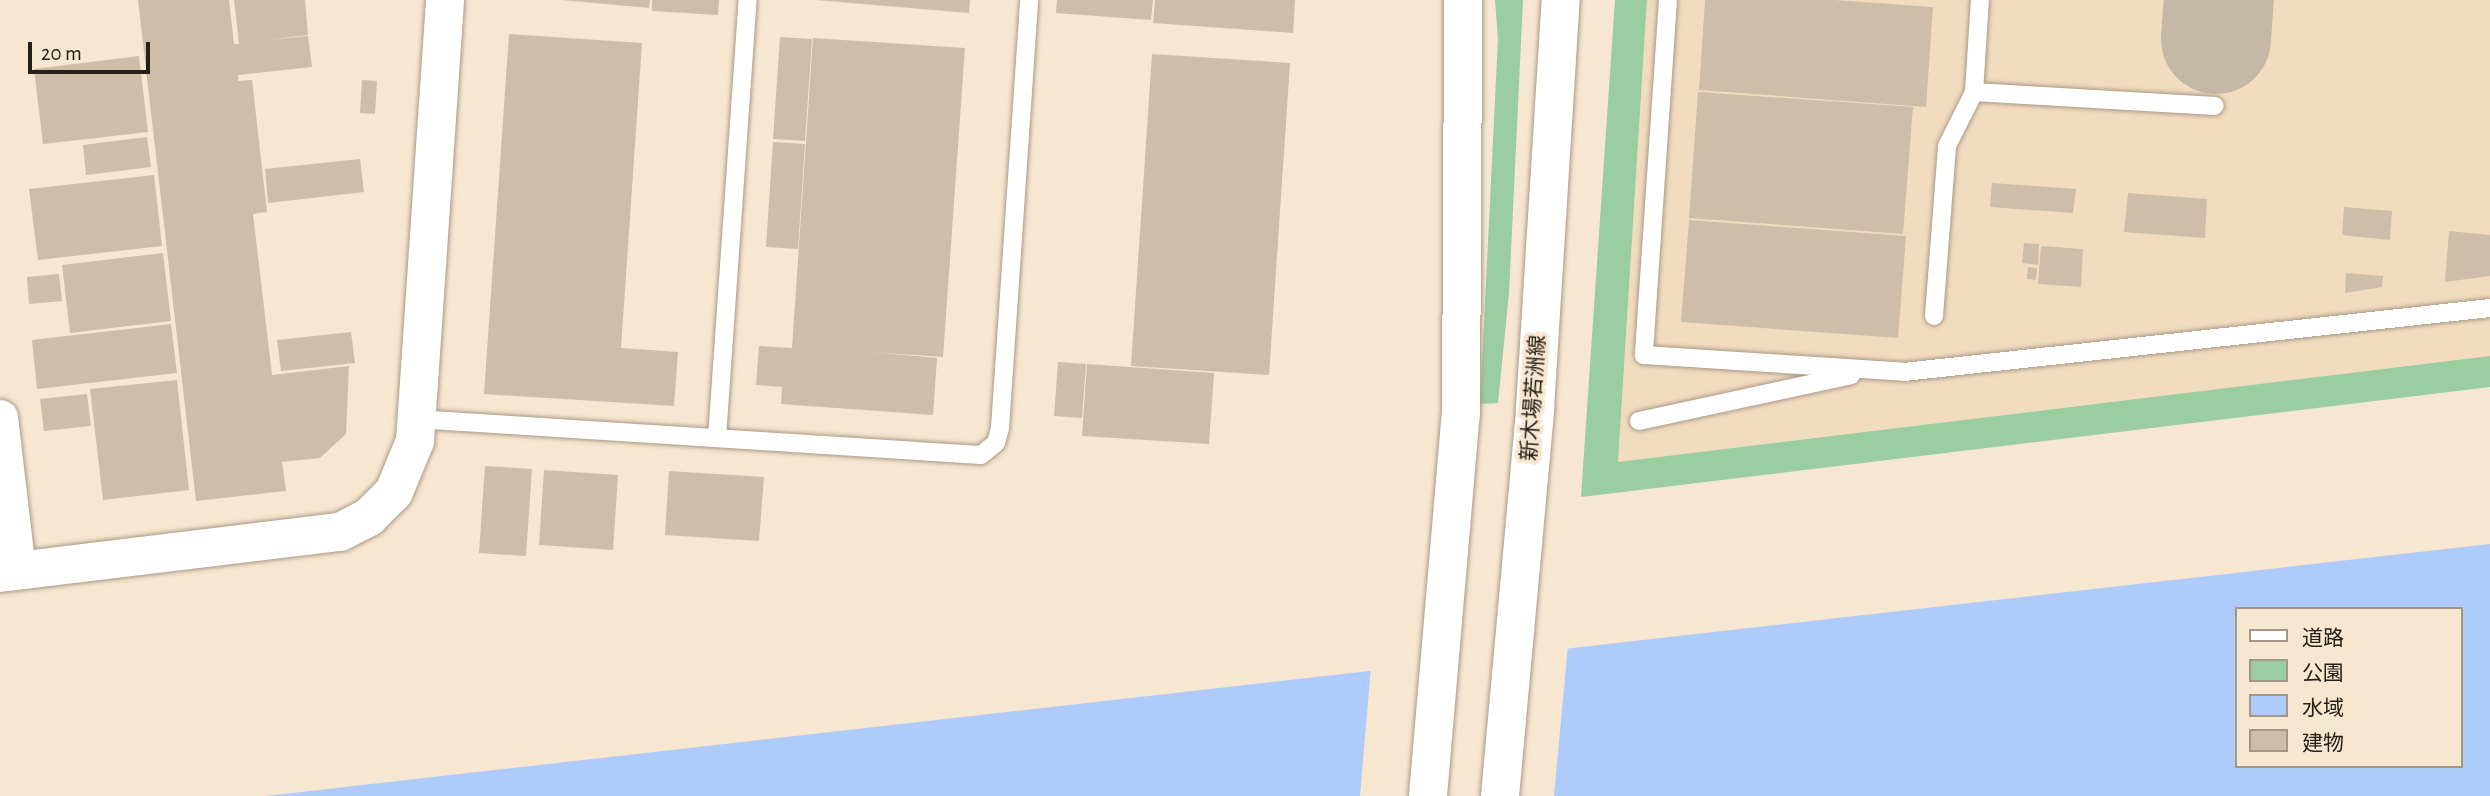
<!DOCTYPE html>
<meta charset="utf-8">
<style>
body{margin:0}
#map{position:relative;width:2490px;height:796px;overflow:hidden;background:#f7e6d0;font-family:"Alegreya Sans","Noto Sans JP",sans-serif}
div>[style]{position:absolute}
.built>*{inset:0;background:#f2dcc0}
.green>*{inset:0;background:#9acd9f}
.water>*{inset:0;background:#afcbfb}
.pier>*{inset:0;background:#f7e6d0}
.taxiway>*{height:110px;margin:-55px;padding:0 55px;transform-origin:55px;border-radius:55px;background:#c6b8a6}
.building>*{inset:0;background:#cebea9}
.roads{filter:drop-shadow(0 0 2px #a99985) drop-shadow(0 0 2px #a99985)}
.service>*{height:18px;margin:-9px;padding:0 9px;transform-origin:9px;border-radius:9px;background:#fff}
.minor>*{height:35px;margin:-17.5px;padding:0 17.5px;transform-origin:17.5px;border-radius:17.5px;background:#fff}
.tertiary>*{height:38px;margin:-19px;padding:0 19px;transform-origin:19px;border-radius:19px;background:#fff}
span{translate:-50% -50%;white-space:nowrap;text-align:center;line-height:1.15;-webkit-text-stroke:7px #f7e6d0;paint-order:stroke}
.street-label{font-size:21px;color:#262018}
.legend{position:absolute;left:2235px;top:607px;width:228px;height:161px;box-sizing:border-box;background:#f7e6d0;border:2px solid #a39786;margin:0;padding:9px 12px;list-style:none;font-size:21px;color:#262018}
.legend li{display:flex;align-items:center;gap:14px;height:35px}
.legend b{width:35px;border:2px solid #a39786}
.scale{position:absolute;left:28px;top:42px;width:122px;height:32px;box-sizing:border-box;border:4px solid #262018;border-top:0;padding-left:9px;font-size:21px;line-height:24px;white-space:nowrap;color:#262018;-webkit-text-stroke:5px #f7e6d0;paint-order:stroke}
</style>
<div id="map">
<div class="built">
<i style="clip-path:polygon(1647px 0,2490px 0,2490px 356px,1618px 462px)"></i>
</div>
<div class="green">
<i style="clip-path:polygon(1495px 0,1523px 0,1509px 293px,1498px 403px,1480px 404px,1498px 39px)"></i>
<i style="clip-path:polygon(1615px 0,1647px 0,1618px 462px,2490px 356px,2490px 387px,1581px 497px)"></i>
</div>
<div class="water">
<i style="clip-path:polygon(evenodd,2490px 544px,2490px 796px,266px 796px,2490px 544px,2236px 609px,2460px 609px,2460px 766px,2236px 766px,2236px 609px)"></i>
</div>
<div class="pier">
<i style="clip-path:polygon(1568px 645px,1554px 796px,1360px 796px,1371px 667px)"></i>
</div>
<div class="taxiway">
<i style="left:2216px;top:39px;width:39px;rotate:-86deg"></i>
</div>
<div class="building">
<i style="clip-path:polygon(138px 0,229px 0,234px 44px,239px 44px,234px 0,305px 0,308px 35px,266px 40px,308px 36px,312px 67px,238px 75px,238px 81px,252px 80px,267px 212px,253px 214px,272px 375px,349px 366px,346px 434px,320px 458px,282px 462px,286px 491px,196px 501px)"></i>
<i style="clip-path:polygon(562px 0,650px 0,649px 8px)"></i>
<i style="clip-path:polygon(652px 0,719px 0,718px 15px,652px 11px)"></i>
<i style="clip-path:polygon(816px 0,970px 0,969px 13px)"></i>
<i style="clip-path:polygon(1057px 0,1153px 0,1151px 20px,1056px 13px)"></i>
<i style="clip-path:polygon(1155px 0,1295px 0,1293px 33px,1153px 23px)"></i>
<i style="clip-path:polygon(1705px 0,1835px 0,1933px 7px,1926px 107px,1699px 90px)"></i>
<i style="clip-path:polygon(509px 34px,642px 43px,621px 348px,678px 352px,674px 406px,484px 394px)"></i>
<i style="clip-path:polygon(780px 37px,812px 39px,805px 141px,773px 139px)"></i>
<i style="clip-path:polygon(813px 38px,965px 48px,943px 357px,871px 352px,937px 358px,933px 415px,781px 404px,782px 387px,756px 385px,759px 346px,792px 348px)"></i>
<i style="clip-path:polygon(1152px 54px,1290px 63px,1269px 375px,1131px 366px)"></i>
<i style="clip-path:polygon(139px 56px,148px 132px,43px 144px,34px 69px)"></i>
<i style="clip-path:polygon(362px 80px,377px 81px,375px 114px,360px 113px)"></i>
<i style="clip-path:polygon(1698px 92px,1913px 107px,1903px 234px,1689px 218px)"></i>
<i style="clip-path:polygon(147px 137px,151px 167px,86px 175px,83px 145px)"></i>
<i style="clip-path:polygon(773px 142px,805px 144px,798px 249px,766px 247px)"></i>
<i style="clip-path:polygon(360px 159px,364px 192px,268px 203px,265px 169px)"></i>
<i style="clip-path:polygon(154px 175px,162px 246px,38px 260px,29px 189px)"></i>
<i style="clip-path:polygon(1992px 183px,2076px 189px,2073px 213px,1990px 207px)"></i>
<i style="clip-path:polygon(2128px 193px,2207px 199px,2205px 238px,2124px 232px)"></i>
<i style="clip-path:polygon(2344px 207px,2392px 211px,2390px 240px,2342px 235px)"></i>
<i style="clip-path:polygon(1689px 220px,1906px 236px,1898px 338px,1681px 322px)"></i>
<i style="clip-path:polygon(2449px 231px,2490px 235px,2490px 276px,2445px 282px)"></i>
<i style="clip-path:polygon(2024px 243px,2039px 244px,2038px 265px,2022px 263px)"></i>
<i style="clip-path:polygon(2041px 246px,2083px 249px,2081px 287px,2038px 284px)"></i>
<i style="clip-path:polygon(163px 253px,171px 321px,70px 333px,62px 265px)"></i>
<i style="clip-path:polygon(2028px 267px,2037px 268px,2036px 280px,2027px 279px)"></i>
<i style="clip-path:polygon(2346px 273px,2383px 276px,2382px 287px,2345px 293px)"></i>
<i style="clip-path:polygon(59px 274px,62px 301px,29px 304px,27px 277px)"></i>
<i style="clip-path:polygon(171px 324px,177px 373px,37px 389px,32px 340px)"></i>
<i style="clip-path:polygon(351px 332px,355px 363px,281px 371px,277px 340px)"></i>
<i style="clip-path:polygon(1058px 362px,1086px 364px,1082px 418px,1054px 416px)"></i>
<i style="clip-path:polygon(1087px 364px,1214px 373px,1209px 444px,1082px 436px)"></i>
<i style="clip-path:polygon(177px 380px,189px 490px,103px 500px,90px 389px)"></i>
<i style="clip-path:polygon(87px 394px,91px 426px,44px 431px,40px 399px)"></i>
<i style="clip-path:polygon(485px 466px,532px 469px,526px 556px,479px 553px)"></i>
<i style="clip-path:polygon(544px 470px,618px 475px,613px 550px,539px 545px)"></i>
<i style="clip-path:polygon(669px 471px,764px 477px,759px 541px,665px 535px)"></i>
</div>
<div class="roads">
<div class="service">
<i style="left:1668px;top:0;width:356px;rotate:93.9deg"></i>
<i style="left:1644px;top:355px;width:261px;rotate:3.7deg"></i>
<i style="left:1904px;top:372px;width:589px;rotate:-6.23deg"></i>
<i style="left:1974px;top:92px;width:241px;rotate:3.3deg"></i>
<i style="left:1934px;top:316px;width:170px;rotate:-85.6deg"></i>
<i style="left:1947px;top:146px;width:60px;rotate:-63.4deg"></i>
<i style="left:1974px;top:92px;width:92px;rotate:-86.3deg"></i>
<i style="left:416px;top:419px;width:566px;rotate:3.65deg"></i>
<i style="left:981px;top:455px;width:19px;rotate:-39deg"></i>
<i style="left:996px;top:443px;width:16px;rotate:-75deg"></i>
<i style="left:1000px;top:428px;width:429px;rotate:-86.1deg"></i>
<i style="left:1639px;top:421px;width:217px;rotate:-12.2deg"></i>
<i style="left:717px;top:438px;width:439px;rotate:-86deg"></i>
</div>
<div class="minor">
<i style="left:0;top:417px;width:155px;rotate:83.3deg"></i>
</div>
<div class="tertiary">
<i style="left:0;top:573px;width:342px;rotate:-6.9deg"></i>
<i style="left:340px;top:532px;width:33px;rotate:-27deg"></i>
<i style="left:369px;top:517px;width:35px;rotate:-45deg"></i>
<i style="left:394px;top:492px;width:55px;rotate:-67.6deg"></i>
<i style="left:415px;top:441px;width:442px;rotate:-86.1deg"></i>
<i style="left:1428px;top:796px;width:383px;rotate:-85.1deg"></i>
<i style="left:1461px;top:414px;width:414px;rotate:-89.7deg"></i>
<i style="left:1500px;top:796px;width:390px;rotate:-84.8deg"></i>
<i style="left:1535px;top:408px;width:409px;rotate:-86.4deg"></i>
</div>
</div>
<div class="street-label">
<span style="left:1534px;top:398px;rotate:-86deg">新木場若洲線</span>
</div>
<ul class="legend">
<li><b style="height:9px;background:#fff"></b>道路</li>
<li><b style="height:19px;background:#9acd9f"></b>公園</li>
<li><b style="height:19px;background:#afcbfb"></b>水域</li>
<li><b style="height:19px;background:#cebea9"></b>建物</li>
</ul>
<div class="scale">20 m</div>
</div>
